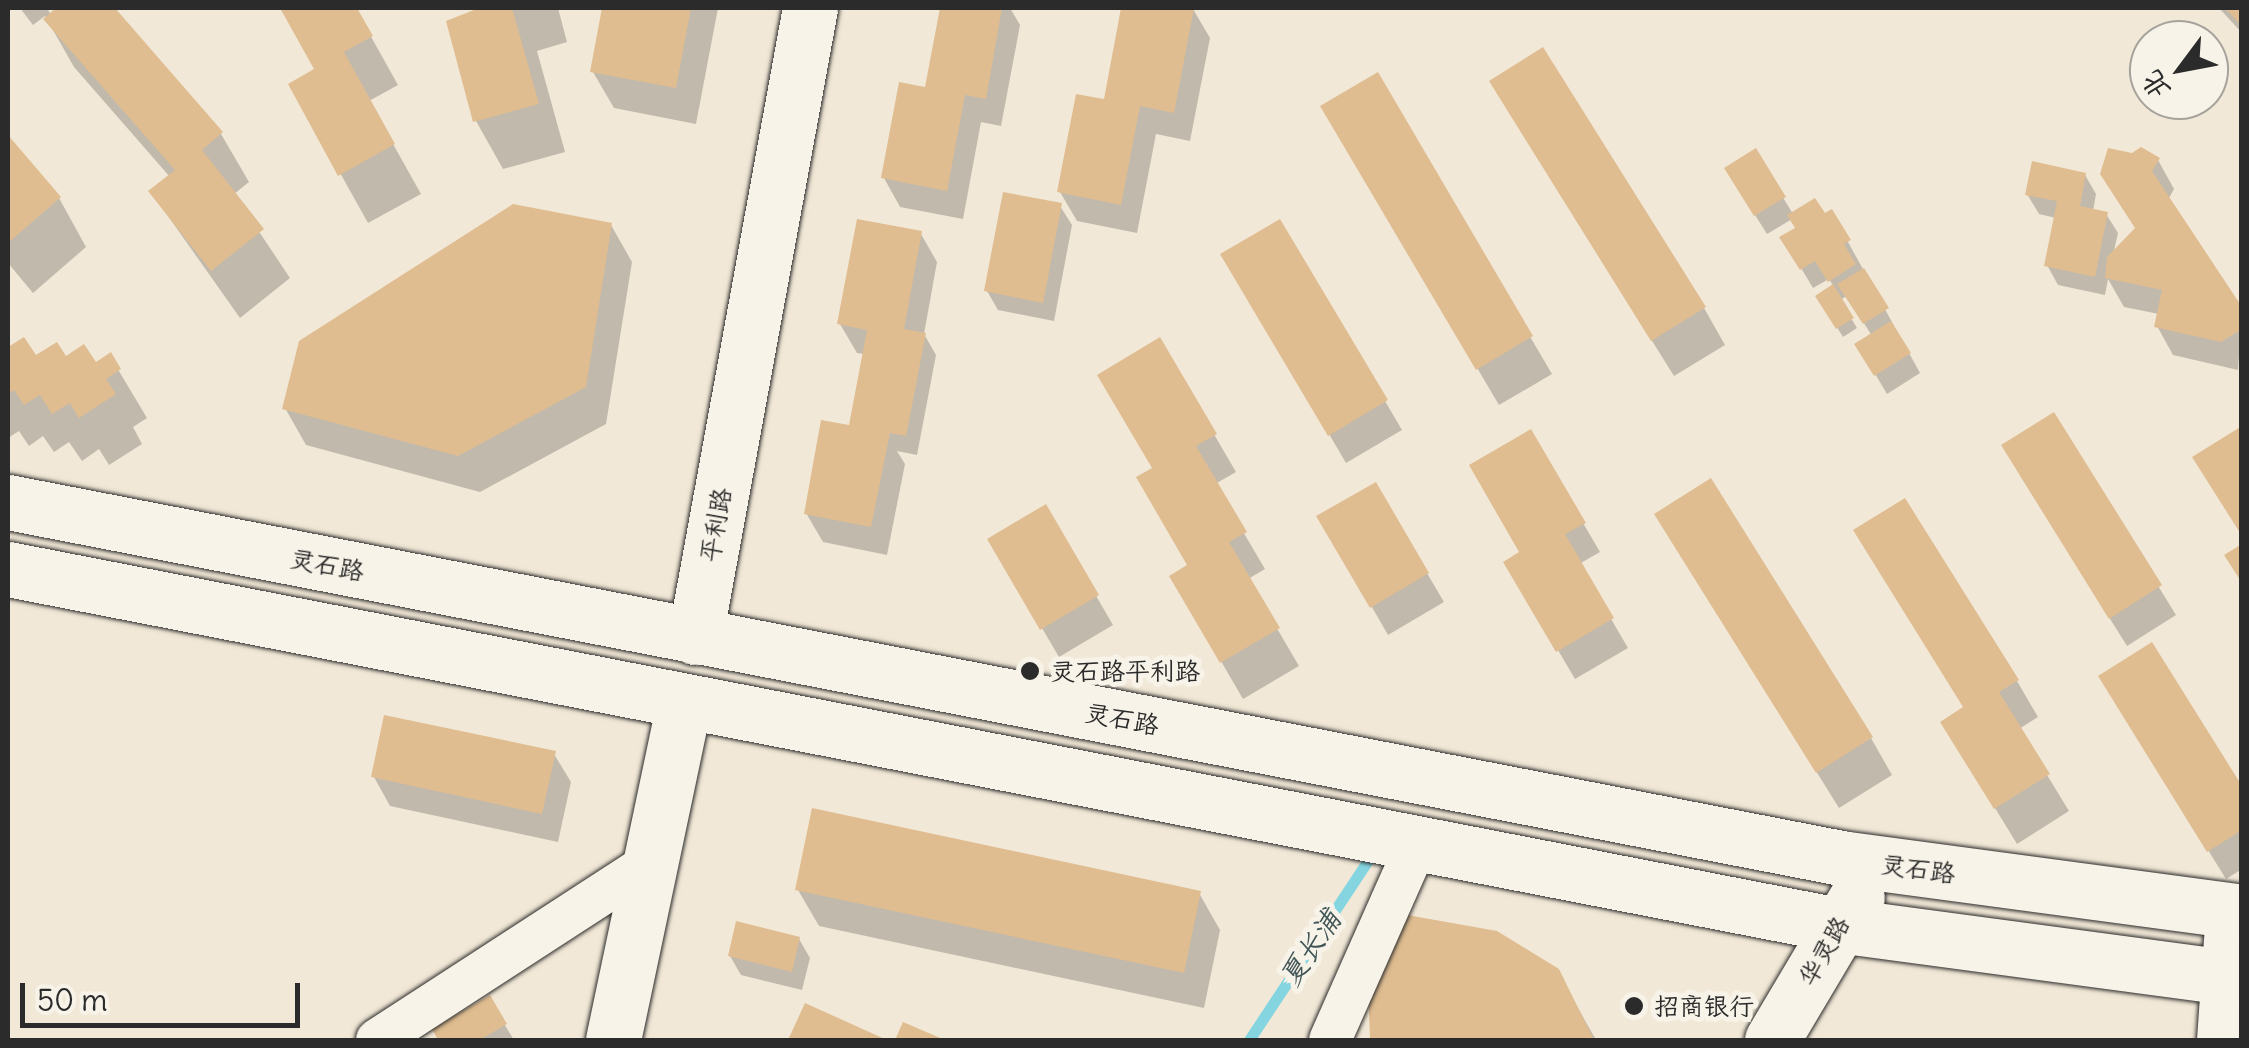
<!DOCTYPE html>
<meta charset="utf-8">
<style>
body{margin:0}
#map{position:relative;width:2249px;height:1048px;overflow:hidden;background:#f2e8d7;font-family:Delius,"LXGW WenKai TC",sans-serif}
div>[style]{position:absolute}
.shadow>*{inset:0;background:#0003}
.stream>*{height:11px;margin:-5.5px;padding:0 5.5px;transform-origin:5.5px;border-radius:5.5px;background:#85d5e0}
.building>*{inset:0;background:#dfbd91}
.roads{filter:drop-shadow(0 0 2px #2b2b2b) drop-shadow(0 0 2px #2b2b2b)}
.minor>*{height:42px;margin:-21px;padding:0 21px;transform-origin:21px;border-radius:21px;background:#f7f3e8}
.tertiary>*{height:55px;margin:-27.5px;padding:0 27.5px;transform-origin:27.5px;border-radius:27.5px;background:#f7f3e8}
.secondary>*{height:55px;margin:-27.5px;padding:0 27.5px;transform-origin:27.5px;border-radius:27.5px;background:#f7f3e8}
.dots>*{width:28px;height:28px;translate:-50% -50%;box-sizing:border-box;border:5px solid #f7f3e8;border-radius:50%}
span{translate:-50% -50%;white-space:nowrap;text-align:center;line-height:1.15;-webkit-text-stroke:10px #f7f3e8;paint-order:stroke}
.street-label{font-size:25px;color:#2b2b2b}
.poi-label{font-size:25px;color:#2b2b2b}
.left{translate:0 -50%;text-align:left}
.water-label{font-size:28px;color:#425658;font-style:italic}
.frame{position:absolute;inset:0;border:10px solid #2b2b2b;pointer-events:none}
.north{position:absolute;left:2129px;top:20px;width:100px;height:100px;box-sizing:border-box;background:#f7f3e8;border:2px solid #a5a39c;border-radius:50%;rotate:238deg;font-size:28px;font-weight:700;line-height:40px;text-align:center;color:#2b2b2b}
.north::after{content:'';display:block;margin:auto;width:35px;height:45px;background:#2b2b2b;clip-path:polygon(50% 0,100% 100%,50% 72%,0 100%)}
.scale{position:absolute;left:20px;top:983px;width:280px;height:45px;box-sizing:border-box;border:5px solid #2b2b2b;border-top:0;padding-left:12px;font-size:30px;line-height:35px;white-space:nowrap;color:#2b2b2b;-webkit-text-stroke:8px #f7f3e8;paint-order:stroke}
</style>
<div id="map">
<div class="shadow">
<i style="clip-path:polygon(20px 8px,47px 8px,51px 15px,60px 8px,112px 8px,221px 134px,249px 182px,234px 194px,290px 278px,240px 318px,151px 192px,170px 177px,74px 67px,45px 16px,33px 25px)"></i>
<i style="clip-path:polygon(283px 8px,355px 8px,398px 85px,369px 101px,421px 194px,368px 223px,291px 85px,318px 70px)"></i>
<i style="clip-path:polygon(481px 8px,558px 8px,567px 42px,537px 51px,565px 152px,503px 169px,476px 121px)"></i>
<i style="clip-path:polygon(604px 8px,718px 8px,696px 124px,614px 108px,593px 72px)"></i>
<i style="clip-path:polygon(942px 8px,1010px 8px,1020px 25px,1001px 126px,981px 122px,963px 219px,900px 207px,884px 178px,927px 90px)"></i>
<i style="clip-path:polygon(1124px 8px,1193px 9px,1210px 38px,1190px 141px,1156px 134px,1137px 233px,1077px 221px,1060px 192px,1106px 102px)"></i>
<i style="clip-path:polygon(2219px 8px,2242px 8px,2242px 33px)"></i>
<i style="clip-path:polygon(1377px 75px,1552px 374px,1499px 405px,1323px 107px)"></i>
<i style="clip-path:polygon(1513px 118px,1704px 308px,1725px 345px,1674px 376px)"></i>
<i style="clip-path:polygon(8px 139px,59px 198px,86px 247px,33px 293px,8px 263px)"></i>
<i style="clip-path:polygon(1755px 152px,1793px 214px,1842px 231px,1920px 373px,1887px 394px,1858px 345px,1872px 336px,1847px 296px,1840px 300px,1857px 328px,1843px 337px,1818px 297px,1834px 287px,1829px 279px,1813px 288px,1783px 238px,1798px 229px,1792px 219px,1767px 234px,1738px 188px)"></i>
<i style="clip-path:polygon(2158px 160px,2174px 189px,2168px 200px,2242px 312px,2238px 370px,2173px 355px,2157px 326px,2159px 314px,2124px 307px,2108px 279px,2105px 295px,2058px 285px,2047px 265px,2056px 218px,2039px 214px,2027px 194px,2085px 175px,2096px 194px,2093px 211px,2106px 214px,2118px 233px,2113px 255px,2137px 230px,2120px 204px)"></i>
<i style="clip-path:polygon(1060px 206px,1072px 225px,1054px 321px,998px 310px,987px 291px)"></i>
<i style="clip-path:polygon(1280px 222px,1402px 430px,1346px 463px,1224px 255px)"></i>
<i style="clip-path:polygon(611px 225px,632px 262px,606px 424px,480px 492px,306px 445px,285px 408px)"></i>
<i style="clip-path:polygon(921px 234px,937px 262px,924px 334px,936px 355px,917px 455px,897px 451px,905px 464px,887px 555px,823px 542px,806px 513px,851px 428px,865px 354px,857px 353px,840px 324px)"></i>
<i style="clip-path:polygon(23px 340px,36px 359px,95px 366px,110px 356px,147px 418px,133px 427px,142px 444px,109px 465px,99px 449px,82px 461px,69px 442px,54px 452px,43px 436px,29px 446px,19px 431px,8px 438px,8px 350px)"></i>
<i style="clip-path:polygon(1159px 340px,1236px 472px,1215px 484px,1265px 569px,1248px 579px,1299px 666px,1243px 699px,1172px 577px,1191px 566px,1155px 469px)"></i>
<i style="clip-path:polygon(2053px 415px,2176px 615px,2127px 646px,2020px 475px)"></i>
<i style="clip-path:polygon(1530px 432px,1600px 552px,1579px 564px,1628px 648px,1575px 679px,1506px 562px,1522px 553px)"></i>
<i style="clip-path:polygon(1375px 485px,1444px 602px,1388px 635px,1320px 517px)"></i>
<i style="clip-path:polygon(1045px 508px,1113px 625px,1059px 657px,990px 540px)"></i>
<i style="clip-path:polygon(1679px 551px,1871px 738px,1892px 775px,1839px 808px)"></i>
<i style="clip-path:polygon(2017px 681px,2038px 717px,2019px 729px,2069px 811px,2017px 844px,1943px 723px)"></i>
<i style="clip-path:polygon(2118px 705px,2242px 791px,2242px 869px,2226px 879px)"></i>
<i style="clip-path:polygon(554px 754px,571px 782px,558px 842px,390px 806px,374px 777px)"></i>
<i style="clip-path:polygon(798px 890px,1199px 893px,1220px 930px,1204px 1008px,819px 926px)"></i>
<i style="clip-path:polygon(799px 939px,810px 958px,802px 990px,741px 975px,730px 956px)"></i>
<i style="clip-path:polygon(1557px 971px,1596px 1040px,1373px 1040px,1371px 987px)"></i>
<i style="clip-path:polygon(489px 999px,514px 1040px,441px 1040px,435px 1030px)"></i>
</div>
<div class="stream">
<i style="left:1249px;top:1040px;width:221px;rotate:-56.5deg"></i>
</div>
<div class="building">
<i style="clip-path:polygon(56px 8px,115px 8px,223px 132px,202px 150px,264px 229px,211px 271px,148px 191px,175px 170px,43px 19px)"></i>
<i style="clip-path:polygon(280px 8px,357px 8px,373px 36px,344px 52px,395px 144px,338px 176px,288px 84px,314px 69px)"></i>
<i style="clip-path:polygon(479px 8px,512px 8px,539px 104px,473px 122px,446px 21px)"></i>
<i style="clip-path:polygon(602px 8px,691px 8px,676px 88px,590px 72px)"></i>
<i style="clip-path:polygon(940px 8px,1002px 8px,986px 99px,965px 95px,947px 191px,881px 178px,899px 82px,925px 87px)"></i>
<i style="clip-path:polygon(1121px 8px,1194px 8px,1174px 113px,1140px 106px,1121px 205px,1057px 192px,1076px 94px,1104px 99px)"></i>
<i style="clip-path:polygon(2225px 8px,2242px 8px,2242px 26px)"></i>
<i style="clip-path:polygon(1543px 47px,1706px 307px,1651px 341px,1489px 81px)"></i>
<i style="clip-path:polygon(1378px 72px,1533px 336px,1476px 370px,1320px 106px)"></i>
<i style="clip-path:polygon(8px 135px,61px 197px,8px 243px)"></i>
<i style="clip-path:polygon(2141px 147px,2160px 158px,2152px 171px,2242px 307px,2242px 329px,2221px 342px,2154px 327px,2162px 290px,2105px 278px,2107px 257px,2135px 228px,2100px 174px,2108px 148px,2132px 153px)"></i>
<i style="clip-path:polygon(1756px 148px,1786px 197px,1754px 216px,1724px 168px)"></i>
<i style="clip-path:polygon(2032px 161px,2086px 173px,2080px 206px,2108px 212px,2095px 277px,2044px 266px,2057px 201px,2025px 195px)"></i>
<i style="clip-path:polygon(1003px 192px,1062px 203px,1043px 303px,984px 291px)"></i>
<i style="clip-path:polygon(1815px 198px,1825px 213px,1832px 209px,1851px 240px,1844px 244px,1856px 264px,1828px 282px,1815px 261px,1800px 270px,1779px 237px,1795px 228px,1787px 215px)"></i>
<i style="clip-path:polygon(513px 204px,612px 223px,586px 387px,458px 456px,282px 409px,299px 341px)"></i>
<i style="clip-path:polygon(857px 219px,922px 231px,904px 329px,926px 333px,906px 436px,890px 433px,871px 527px,804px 514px,821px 420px,849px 425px,867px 330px,837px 324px)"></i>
<i style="clip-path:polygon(1280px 219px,1388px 400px,1328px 436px,1220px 254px)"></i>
<i style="clip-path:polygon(1864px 268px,1889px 308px,1863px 324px,1837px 284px)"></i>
<i style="clip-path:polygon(1833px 284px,1854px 318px,1836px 329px,1815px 296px)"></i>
<i style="clip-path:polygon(1891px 321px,1911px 353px,1874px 376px,1854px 344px)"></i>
<i style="clip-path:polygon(24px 337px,36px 355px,57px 342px,66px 356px,84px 344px,96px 362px,111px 352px,121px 369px,106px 379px,116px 394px,79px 418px,70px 403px,52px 414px,40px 395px,24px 405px,14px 390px,8px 394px,8px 347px)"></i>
<i style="clip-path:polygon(1160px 337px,1217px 434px,1196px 446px,1247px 532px,1229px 542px,1280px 628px,1220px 663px,1169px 576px,1187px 565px,1136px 477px,1152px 468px,1097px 375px)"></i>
<i style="clip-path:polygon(2054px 412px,2162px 585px,2109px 619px,2001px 445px)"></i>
<i style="clip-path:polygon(2242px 426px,2242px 536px,2192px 457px)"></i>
<i style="clip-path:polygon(1531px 429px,1586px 523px,1565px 534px,1614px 618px,1556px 652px,1503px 562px,1519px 552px,1469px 465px)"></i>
<i style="clip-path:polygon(1711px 478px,1873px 737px,1816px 773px,1654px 514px)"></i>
<i style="clip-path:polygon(1376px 482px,1429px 573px,1370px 608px,1316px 516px)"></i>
<i style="clip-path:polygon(1905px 498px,2019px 680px,1999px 692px,2050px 774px,1994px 809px,1940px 722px,1963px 707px,1853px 530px)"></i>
<i style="clip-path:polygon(1046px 504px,1099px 595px,1040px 630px,987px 539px)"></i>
<i style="clip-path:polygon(2242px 544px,2242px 583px,2224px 555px)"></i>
<i style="clip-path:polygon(2152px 642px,2242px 786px,2242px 830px,2207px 852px,2098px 676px)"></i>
<i style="clip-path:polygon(384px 715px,556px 751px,542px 814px,371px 777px)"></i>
<i style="clip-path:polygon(812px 808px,1201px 891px,1184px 973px,795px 890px)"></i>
<i style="clip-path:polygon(1407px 915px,1497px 931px,1559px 969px,1594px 1040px,1370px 1040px,1368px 987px)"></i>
<i style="clip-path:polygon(736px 921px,800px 937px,792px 972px,728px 956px)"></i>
<i style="clip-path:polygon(490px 995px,507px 1024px,480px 1040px,438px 1040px,432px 1029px)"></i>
<i style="clip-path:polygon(805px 1003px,887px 1040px,788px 1040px)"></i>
<i style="clip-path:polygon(903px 1022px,945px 1040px,895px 1040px)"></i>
</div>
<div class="roads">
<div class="minor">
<i style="left:377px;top:1040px;width:325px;rotate:-33deg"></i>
<i style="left:1330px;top:1040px;width:214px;rotate:-66.1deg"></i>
</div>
<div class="tertiary">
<i style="left:695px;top:637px;width:639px;rotate:-79.64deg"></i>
<i style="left:613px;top:1040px;width:345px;rotate:-78.1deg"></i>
<i style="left:2224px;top:1040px;width:129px;rotate:-86deg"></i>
</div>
<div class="secondary">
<i style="left:8px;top:502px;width:1873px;rotate:10.99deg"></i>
<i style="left:1847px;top:859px;width:399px;rotate:7.6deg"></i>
<i style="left:8px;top:569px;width:1863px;rotate:11.01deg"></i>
<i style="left:1837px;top:925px;width:409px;rotate:7.6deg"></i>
<i style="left:1772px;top:1040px;width:166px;rotate:-59.3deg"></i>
</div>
</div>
<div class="dots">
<i style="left:1030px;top:671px;background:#2b2b2b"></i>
<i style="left:1634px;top:1006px;background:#2b2b2b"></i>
</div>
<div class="street-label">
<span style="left:716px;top:525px;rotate:-80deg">平利路</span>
<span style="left:327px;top:565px;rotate:11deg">灵石路</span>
<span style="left:1122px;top:719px;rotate:11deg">灵石路</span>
<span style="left:1918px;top:869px;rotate:8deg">灵石路</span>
<span style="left:1824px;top:951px;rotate:-60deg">华灵路</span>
</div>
<div class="poi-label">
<span class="left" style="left:1050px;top:671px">灵石路平利路</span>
<span class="left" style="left:1654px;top:1006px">招商银行</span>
</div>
<div class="water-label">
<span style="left:1310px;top:948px;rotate:-56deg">夏长浦</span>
</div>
<div class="frame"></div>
<div class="north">北</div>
<div class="scale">50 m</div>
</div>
